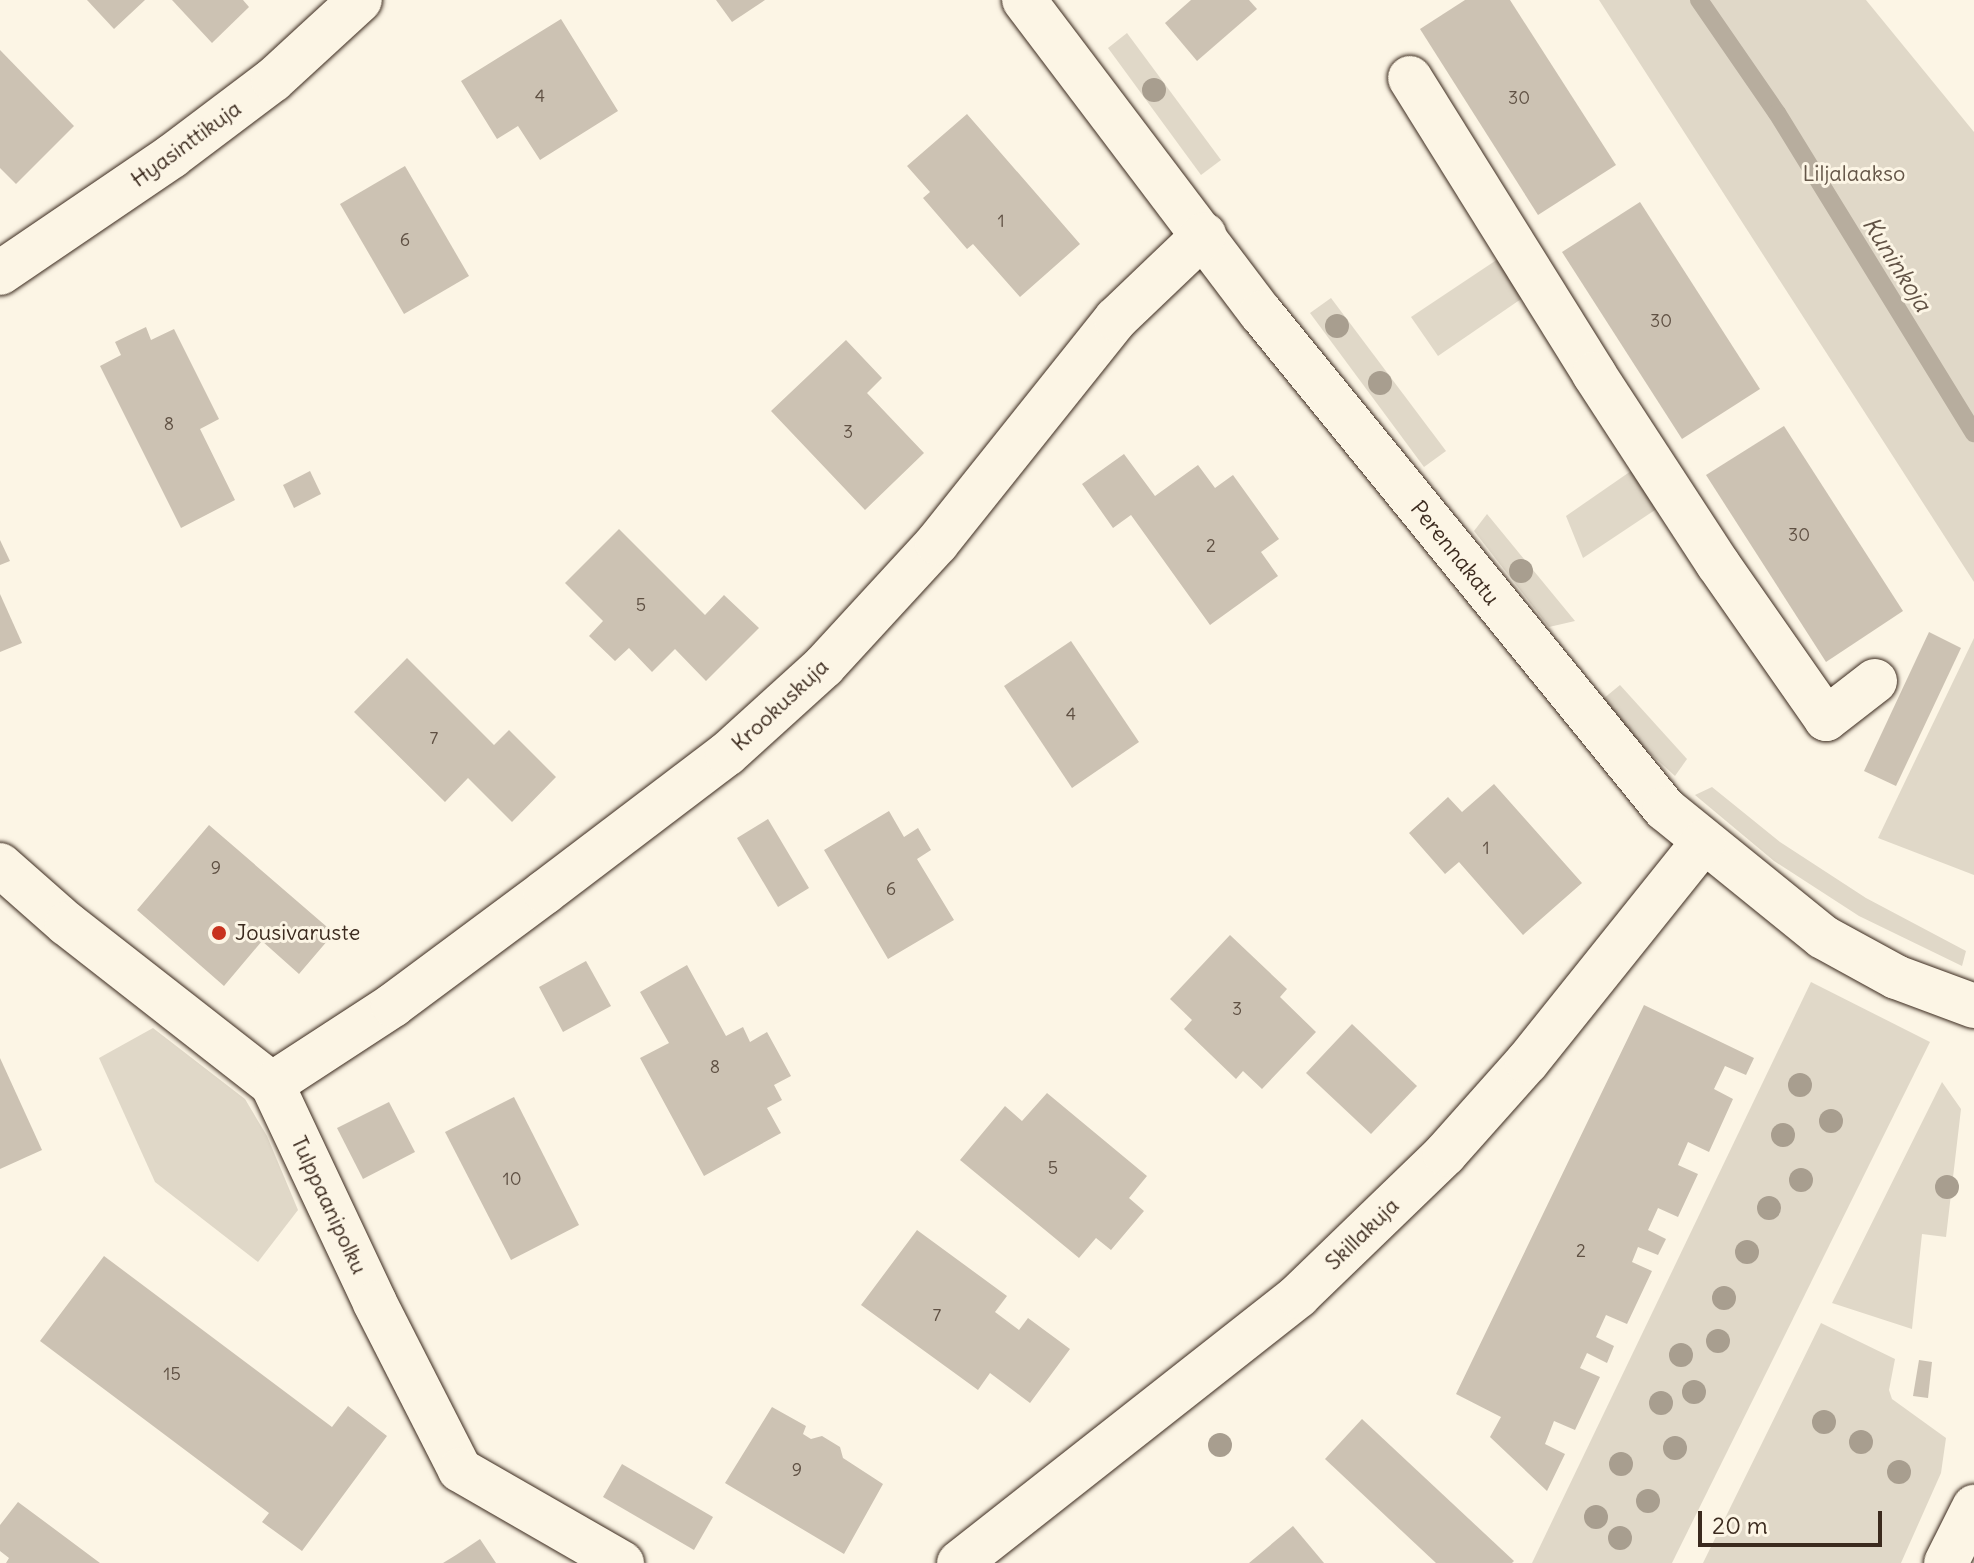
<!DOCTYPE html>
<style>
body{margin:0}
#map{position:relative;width:1974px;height:1563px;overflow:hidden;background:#fcf5e5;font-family:Delius,sans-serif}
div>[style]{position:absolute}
.green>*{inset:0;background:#e0d8c8}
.stream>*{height:18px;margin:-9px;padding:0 9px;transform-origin:9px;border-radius:9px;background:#b7ad9e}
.building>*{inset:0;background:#ccc2b3}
.roads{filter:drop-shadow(0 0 2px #3b2a1e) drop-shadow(0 0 2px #3b2a1e)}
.minor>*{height:44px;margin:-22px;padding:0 22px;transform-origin:22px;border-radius:22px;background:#fcf5e5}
.trees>*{width:24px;height:24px;margin:-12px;border-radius:50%;background:#a89e8f}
.dots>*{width:22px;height:22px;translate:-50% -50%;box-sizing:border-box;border:4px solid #fcf5e5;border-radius:50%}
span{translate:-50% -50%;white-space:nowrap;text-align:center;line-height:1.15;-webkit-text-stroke:6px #fcf5e5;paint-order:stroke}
.number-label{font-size:18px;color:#5f5043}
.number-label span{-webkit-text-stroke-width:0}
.street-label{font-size:22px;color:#3b2a1e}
.park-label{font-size:22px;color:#645648}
.poi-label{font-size:22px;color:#3b2a1e}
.left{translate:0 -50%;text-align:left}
.water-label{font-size:24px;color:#605144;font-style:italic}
.scale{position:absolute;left:1698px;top:1511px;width:184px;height:36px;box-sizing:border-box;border:4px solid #3b2a1e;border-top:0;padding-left:10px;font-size:24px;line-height:28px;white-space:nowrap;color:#3b2a1e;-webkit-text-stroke:6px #fcf5e5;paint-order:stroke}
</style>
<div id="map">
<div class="green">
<i style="clip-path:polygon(1599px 0,1866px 0,1974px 132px,1974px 582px)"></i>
<i style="clip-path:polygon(1127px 33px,1221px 160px,1201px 175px,1108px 48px)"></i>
<i style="clip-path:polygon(1498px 259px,1524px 297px,1438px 356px,1411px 317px)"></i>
<i style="clip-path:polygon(1331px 298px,1446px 451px,1424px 467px,1310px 313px)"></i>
<i style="clip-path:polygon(1631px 471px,1658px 508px,1583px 558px,1566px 516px)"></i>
<i style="clip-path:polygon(1487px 514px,1575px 621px,1549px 627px,1474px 531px)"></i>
<i style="clip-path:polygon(1974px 638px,1974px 875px,1878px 838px)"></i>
<i style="clip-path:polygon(1620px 685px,1687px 759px,1675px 776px,1630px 735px,1603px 699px)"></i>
<i style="clip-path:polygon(1712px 787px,1780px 842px,1866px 898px,1966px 951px,1962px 966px,1859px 916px,1774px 861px,1695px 795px)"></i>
<i style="clip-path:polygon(1811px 982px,1930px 1042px,1672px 1563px,1532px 1563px)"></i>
<i style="clip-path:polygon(153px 1028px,245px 1099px,267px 1136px,298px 1210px,258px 1262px,155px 1182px,99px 1058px)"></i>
<i style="clip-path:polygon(1942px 1082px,1961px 1109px,1946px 1237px,1922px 1234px,1912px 1329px,1832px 1303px)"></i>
<i style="clip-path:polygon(1821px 1323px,1895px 1359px,1889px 1390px,1892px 1399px,1946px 1438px,1941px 1473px,1901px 1563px,1703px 1563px)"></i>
</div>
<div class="stream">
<i style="left:1699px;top:0;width:137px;rotate:55.4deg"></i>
<i style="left:1777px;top:113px;width:376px;rotate:58.4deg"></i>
</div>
<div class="building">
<i style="clip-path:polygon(87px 0,145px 0,114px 29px)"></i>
<i style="clip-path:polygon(172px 0,243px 0,249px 7px,212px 43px)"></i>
<i style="clip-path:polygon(716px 0,765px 0,732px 22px)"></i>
<i style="clip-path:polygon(1191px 0,1249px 0,1257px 9px,1197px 61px,1165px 23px)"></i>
<i style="clip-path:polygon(1465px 0,1510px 0,1616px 165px,1538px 215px,1420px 29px)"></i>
<i style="clip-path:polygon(561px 19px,618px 111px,540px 160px,518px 126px,497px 139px,461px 81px)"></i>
<i style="clip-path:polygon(0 50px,74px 126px,16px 184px,0 168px)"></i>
<i style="clip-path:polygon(967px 114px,1080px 244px,1020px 297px,973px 244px,967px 249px,923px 198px,930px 192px,907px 166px)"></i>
<i style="clip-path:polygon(405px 166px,469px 276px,404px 314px,340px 204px)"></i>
<i style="clip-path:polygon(1640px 202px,1760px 389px,1682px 439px,1562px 252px)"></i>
<i style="clip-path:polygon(146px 327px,151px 340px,174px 329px,219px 419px,200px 429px,235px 500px,181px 528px,100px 366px,121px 355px,115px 342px)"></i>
<i style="clip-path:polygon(846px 340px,882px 378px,867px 393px,924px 453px,865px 510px,771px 411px)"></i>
<i style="clip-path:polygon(1784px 426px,1903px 611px,1826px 662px,1706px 475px)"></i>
<i style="clip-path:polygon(1124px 454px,1155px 496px,1198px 465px,1215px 488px,1233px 475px,1279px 539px,1261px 552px,1278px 576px,1210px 625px,1131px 515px,1113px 528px,1082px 484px)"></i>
<i style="clip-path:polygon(310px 471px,321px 494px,294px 508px,283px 485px)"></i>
<i style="clip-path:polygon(619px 529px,705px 615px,724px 595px,759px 628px,706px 681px,675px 649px,652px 672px,629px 648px,615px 661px,589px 636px,603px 621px,565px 583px)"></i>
<i style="clip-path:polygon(0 540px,10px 561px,0 565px)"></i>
<i style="clip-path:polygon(0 594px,22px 643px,0 652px)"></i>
<i style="clip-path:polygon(1929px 632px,1961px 648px,1896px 786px,1864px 771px)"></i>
<i style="clip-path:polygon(1071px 641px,1139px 742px,1072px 788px,1004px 686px)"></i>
<i style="clip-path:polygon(407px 658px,494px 745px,509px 730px,556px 777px,512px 822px,468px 778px,445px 802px,354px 712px)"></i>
<i style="clip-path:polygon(1494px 784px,1582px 883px,1523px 935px,1459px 862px,1445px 874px,1409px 833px,1448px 797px,1462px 812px)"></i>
<i style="clip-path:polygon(889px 811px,904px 837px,918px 828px,931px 850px,917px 859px,954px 920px,888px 959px,824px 850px)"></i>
<i style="clip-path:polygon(768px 819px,809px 888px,778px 907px,737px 838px)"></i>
<i style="clip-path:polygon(209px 825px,334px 933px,299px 974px,262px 941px,224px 986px,137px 910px)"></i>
<i style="clip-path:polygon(1230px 935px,1287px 989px,1280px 997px,1316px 1032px,1262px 1089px,1243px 1071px,1236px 1079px,1184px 1029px,1192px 1020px,1170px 999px)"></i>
<i style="clip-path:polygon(586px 961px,611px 1006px,563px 1032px,539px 987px)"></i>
<i style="clip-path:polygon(687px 965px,726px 1036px,743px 1027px,750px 1042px,767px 1032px,791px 1076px,774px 1085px,782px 1100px,767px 1108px,781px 1133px,704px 1176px,640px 1058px,669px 1043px,640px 992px)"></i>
<i style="clip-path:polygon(1644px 1005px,1754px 1058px,1746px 1075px,1725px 1066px,1714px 1089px,1733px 1099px,1709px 1152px,1688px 1142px,1678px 1165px,1698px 1174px,1678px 1217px,1658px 1208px,1648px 1230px,1666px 1239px,1658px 1255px,1638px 1247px,1632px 1262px,1652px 1271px,1627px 1324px,1606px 1315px,1596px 1337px,1614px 1346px,1607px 1363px,1587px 1353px,1580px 1368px,1600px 1377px,1575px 1430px,1554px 1421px,1545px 1444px,1565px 1454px,1547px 1491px,1490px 1437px,1501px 1417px,1456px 1394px)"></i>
<i style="clip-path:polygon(1352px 1024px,1417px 1086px,1371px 1134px,1306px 1073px)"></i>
<i style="clip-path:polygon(0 1058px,42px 1150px,0 1169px)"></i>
<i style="clip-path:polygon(1047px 1093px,1147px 1176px,1129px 1198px,1144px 1211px,1111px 1250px,1096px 1238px,1079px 1258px,960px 1160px,1005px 1106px,1022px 1121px)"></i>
<i style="clip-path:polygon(514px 1097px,579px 1225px,511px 1260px,445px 1132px)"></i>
<i style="clip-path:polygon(389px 1102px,415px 1152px,363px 1179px,337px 1128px)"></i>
<i style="clip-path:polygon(917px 1230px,1007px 1296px,995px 1312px,1019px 1330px,1028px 1318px,1070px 1349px,1030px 1403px,990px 1373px,978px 1390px,861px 1305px)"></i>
<i style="clip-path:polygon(104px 1256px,332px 1427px,348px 1406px,387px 1436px,302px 1551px,262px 1522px,269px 1513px,40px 1341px)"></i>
<i style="clip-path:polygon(1919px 1360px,1932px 1362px,1928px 1398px,1913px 1396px)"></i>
<i style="clip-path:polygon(772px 1407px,806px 1426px,803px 1434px,811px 1439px,822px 1436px,840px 1447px,843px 1458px,883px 1484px,844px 1554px,725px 1483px)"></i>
<i style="clip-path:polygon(1362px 1419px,1514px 1561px,1512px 1563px,1436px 1563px,1325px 1459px)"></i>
<i style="clip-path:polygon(622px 1464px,713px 1517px,694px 1550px,603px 1497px)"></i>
<i style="clip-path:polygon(18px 1502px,41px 1519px,100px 1563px,6px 1563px,9px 1558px,0 1551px,0 1525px)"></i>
<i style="clip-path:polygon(1293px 1526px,1324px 1563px,1249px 1563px)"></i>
<i style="clip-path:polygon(480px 1539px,496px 1563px,443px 1563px,456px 1555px)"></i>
</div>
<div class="roads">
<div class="minor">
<i style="left:1024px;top:0;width:393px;rotate:52.9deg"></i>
<i style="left:1261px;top:313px;width:640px;rotate:50.84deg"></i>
<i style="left:1665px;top:809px;width:203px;rotate:39deg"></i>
<i style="left:1823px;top:937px;width:83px;rotate:28.7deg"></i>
<i style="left:1896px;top:977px;width:83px;rotate:20.4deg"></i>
<i style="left:1410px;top:78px;width:349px;rotate:58.1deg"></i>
<i style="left:1594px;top:374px;width:227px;rotate:56.9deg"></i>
<i style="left:1718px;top:564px;width:189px;rotate:55.1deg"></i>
<i style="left:1826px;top:719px;width:62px;rotate:-37.8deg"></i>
<i style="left:0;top:273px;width:208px;rotate:-34.2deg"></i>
<i style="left:172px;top:156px;width:126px;rotate:-37deg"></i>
<i style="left:273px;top:80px;width:118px;rotate:-42.6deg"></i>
<i style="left:0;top:865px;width:89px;rotate:41.4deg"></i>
<i style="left:67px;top:924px;width:260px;rotate:38deg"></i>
<i style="left:272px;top:1084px;width:242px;rotate:64.8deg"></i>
<i style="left:375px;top:1303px;width:187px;rotate:63deg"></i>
<i style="left:460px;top:1470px;width:187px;rotate:29.9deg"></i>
<i style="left:272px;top:1084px;width:145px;rotate:-33.1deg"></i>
<i style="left:393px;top:1005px;width:189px;rotate:-36.6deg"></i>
<i style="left:545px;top:892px;width:228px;rotate:-37.2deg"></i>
<i style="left:727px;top:754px;width:131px;rotate:-42.2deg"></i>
<i style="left:824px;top:666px;width:167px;rotate:-47.4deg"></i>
<i style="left:937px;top:543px;width:287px;rotate:-51.4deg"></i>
<i style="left:1116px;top:319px;width:122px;rotate:-43.7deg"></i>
<i style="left:959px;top:1563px;width:432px;rotate:-38.2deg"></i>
<i style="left:1298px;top:1296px;width:204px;rotate:-44deg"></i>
<i style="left:1445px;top:1154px;width:123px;rotate:-48.3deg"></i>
<i style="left:1527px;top:1062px;width:282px;rotate:-51.3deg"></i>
<i style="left:1946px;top:1563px;width:63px;rotate:-63.4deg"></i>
</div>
</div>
<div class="trees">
<i style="left:1154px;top:90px"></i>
<i style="left:1337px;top:326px"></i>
<i style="left:1380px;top:383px"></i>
<i style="left:1521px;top:571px"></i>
<i style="left:1800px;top:1085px"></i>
<i style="left:1831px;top:1121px"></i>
<i style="left:1783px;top:1135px"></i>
<i style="left:1801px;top:1180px"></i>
<i style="left:1947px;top:1187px"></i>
<i style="left:1769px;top:1208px"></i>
<i style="left:1747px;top:1252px"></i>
<i style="left:1724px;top:1298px"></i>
<i style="left:1718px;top:1341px"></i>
<i style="left:1681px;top:1355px"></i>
<i style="left:1694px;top:1392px"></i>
<i style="left:1661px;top:1403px"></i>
<i style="left:1824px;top:1422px"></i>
<i style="left:1861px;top:1442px"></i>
<i style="left:1220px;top:1445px"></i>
<i style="left:1675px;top:1448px"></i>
<i style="left:1621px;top:1464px"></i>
<i style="left:1899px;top:1472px"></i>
<i style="left:1648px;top:1501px"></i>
<i style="left:1596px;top:1517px"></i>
<i style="left:1620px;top:1538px"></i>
</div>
<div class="dots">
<i style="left:219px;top:933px;background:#c8321e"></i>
</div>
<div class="number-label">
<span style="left:540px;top:96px">4</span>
<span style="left:1519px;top:98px">30</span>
<span style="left:1001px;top:221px">1</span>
<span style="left:405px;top:240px">6</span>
<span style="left:1661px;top:321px">30</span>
<span style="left:169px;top:424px">8</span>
<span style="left:848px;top:432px">3</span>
<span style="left:1799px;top:535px">30</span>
<span style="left:1211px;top:546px">2</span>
<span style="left:641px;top:605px">5</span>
<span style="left:1071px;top:714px">4</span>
<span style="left:434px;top:738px">7</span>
<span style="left:1486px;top:848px">1</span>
<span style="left:216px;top:868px">9</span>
<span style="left:891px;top:889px">6</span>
<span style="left:1237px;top:1009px">3</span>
<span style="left:715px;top:1067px">8</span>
<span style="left:1053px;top:1168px">5</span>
<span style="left:512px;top:1179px">10</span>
<span style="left:1581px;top:1251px">2</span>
<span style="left:937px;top:1315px">7</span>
<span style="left:172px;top:1374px">15</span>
<span style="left:797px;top:1470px">9</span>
</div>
<div class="street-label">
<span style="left:186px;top:144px;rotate:-36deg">Hyasinttikuja</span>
<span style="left:1455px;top:553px;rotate:51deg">Perennakatu</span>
<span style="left:780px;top:705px;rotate:-43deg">Krookuskuja</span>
<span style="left:329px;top:1205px;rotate:65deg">Tulppaanipolku</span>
<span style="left:1362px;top:1234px;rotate:-44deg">Skillakuja</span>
</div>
<div class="park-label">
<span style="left:1854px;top:174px">Liljalaakso</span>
</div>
<div class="poi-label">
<span class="left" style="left:235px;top:933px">Jousivaruste</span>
</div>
<div class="water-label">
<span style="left:1897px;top:264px;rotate:58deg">Kuninkoja</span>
</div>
<div class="scale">20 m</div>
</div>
